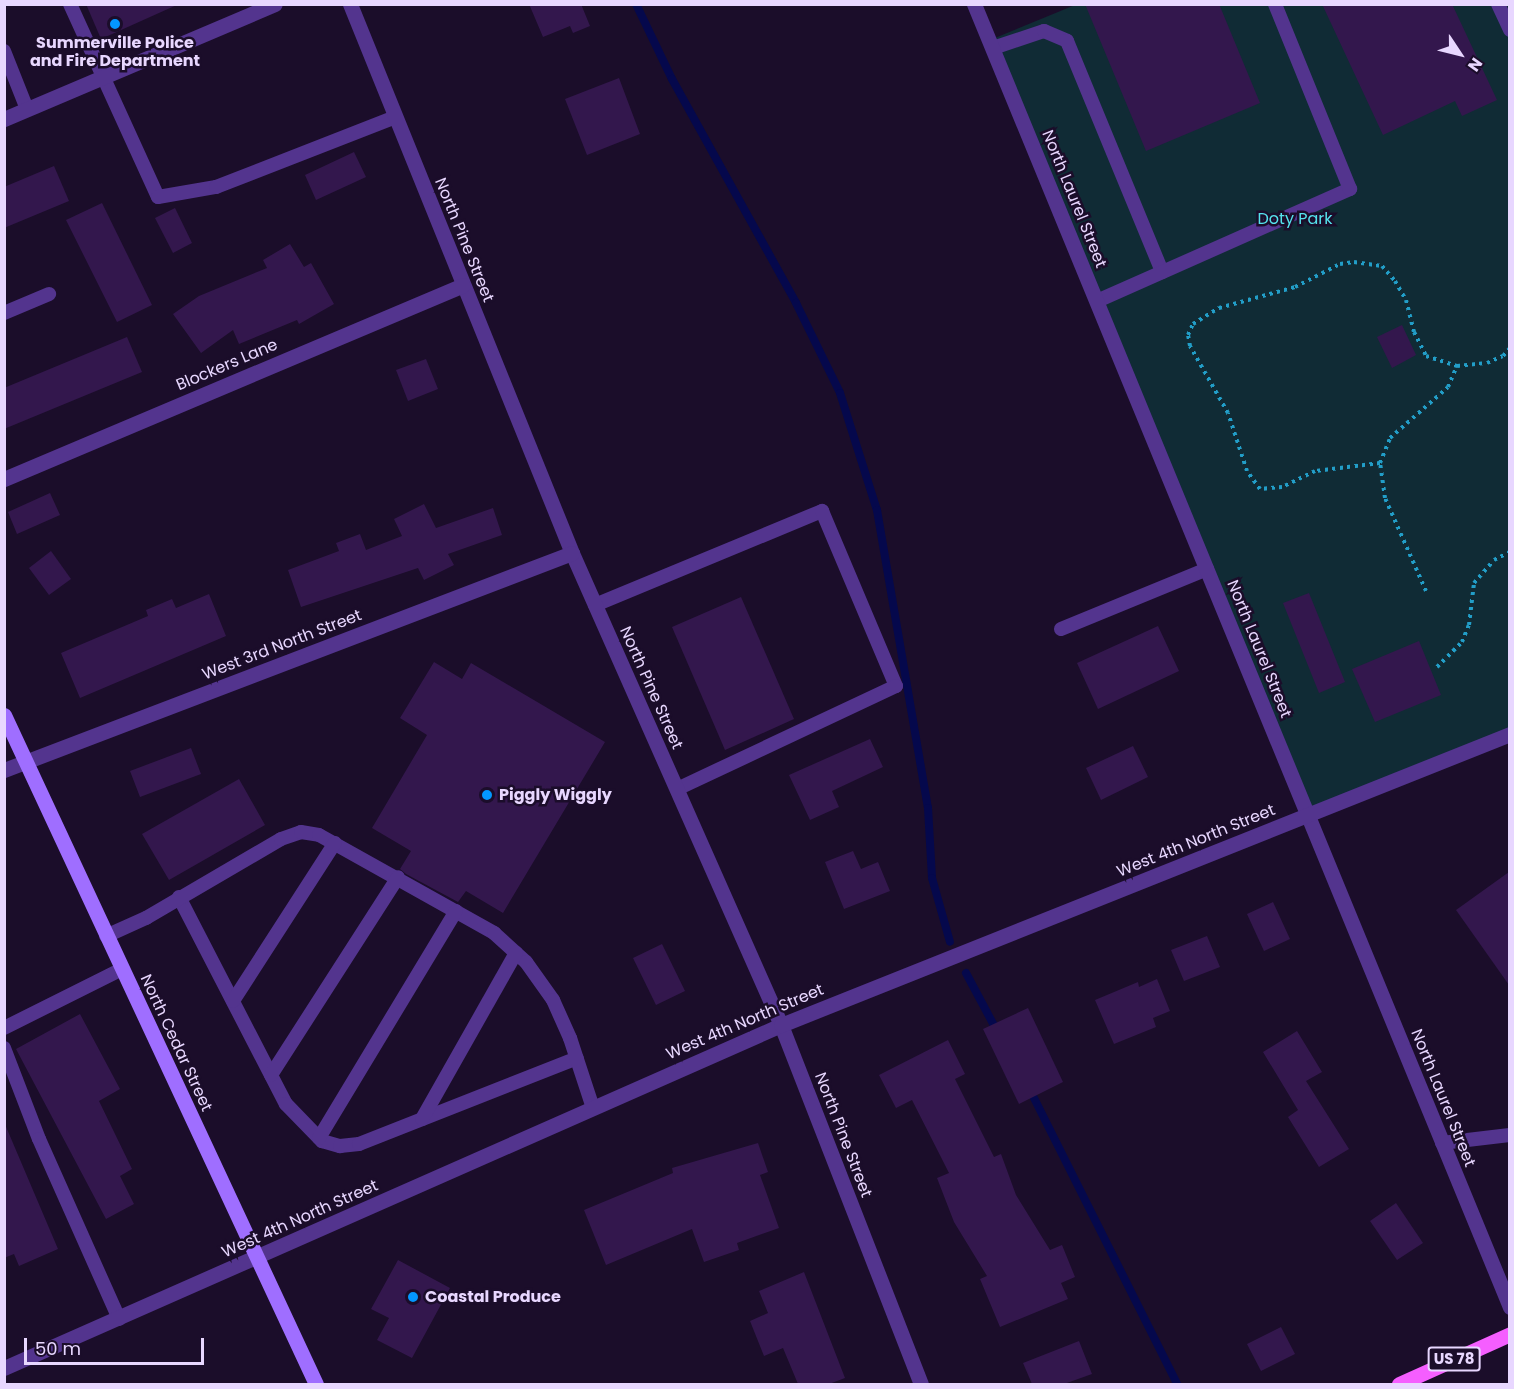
<!DOCTYPE html>
<style>
body{margin:0}
#map{position:relative;width:1514px;height:1389px;overflow:hidden;background:#1b0d2a;font-family:Poppins,sans-serif}
div>[style]{position:absolute}
.green>*{inset:0;background:#102b35}
.stream>*{height:8px;margin:-4px;padding:0 4px;transform-origin:4px;border-radius:4px;background:#05084c}
.building>*{inset:0;background:#33174d}
.path>*{height:4px;margin-top:-2px;transform-origin:0;background:repeating-linear-gradient(90deg,#229ec8 0 3px,transparent 0 7.5px)}
.lane>*{height:14px;margin:-7px;padding:0 7px;transform-origin:7px;border-radius:7px;background:#53348e}
.street>*{height:15px;margin:-7.5px;padding:0 7.5px;transform-origin:7.5px;border-radius:7.5px;background:#53348e}
.secondary>*{height:15px;margin:-7.5px;padding:0 7.5px;transform-origin:7.5px;border-radius:7.5px;background:#9f6eff}
.primary>*{height:15px;margin:-7.5px;padding:0 7.5px;transform-origin:7.5px;border-radius:7.5px;background:#f55eff}
.dots>*{width:16px;height:16px;translate:-50% -50%;box-sizing:border-box;border:3px solid #1b0d2a;border-radius:50%}
span{translate:-50% -50%;white-space:nowrap;text-align:center;line-height:1.15;-webkit-text-stroke:5px #1b0d2a;paint-order:stroke}
.shield-label span{padding:2px 4px;background:#1b0d2a;border:2px solid;border-radius:4px;-webkit-text-stroke-width:0}
.shield-label{font-size:15px;color:#e8d7ff;font-weight:700}
.poi-label{font-size:16px;color:#e8d7ff;font-weight:700}
.left{translate:0 -50%;text-align:left}
.street-label{font-size:16px;color:#e8d7ff}
.park-label{font-size:16px;color:#55e3ed}
.frame{position:absolute;inset:0;border:6px solid #e8d7ff;pointer-events:none}
.north{position:absolute;left:1430px;top:24px;width:60px;height:60px;-webkit-text-stroke:4px #1b0d2a;paint-order:stroke;rotate:125deg;font-size:16px;font-weight:700;line-height:24px;text-align:center;color:#e8d7ff}
.north::after{content:'';display:block;margin:auto;width:21px;height:27px;background:#e8d7ff;clip-path:polygon(50% 0,100% 100%,50% 72%,0 100%)}
.scale{position:absolute;left:24px;top:1338px;width:180px;height:27px;box-sizing:border-box;border:3px solid #e8d7ff;border-top:0;padding-left:8px;font-size:18px;line-height:21px;white-space:nowrap;color:#e8d7ff;-webkit-text-stroke:4px #1b0d2a;paint-order:stroke}
</style>
<div id="map">
<div class="green">
<i style="clip-path:polygon(1075px 5px,1509px 5px,1509px 733px,1308px 816px,990px 40px)"></i>
</div>
<div class="stream">
<i style="left:636px;top:4px;width:83px;rotate:64.4deg"></i>
<i style="left:672px;top:79px;width:256px;rotate:61deg"></i>
<i style="left:796px;top:303px;width:100px;rotate:63.9deg"></i>
<i style="left:840px;top:393px;width:123px;rotate:72.5deg"></i>
<i style="left:877px;top:510px;width:302px;rotate:80.3deg"></i>
<i style="left:928px;top:808px;width:70px;rotate:86.7deg"></i>
<i style="left:932px;top:878px;width:66px;rotate:74.3deg"></i>
<i style="left:966px;top:973px;width:68px;rotate:61.9deg"></i>
<i style="left:1029px;top:1088px;width:331px;rotate:63.4deg"></i>
</div>
<div class="building">
<i style="clip-path:polygon(86px 4px,179px 4px,101px 39px)"></i>
<i style="clip-path:polygon(529px 4px,581px 4px,590px 26px,573px 33px,570px 26px,543px 37px)"></i>
<i style="clip-path:polygon(1085px 4px,1219px 4px,1260px 103px,1146px 151px)"></i>
<i style="clip-path:polygon(1322px 4px,1452px 4px,1497px 100px,1462px 116px,1455px 101px,1383px 135px)"></i>
<i style="clip-path:polygon(619px 78px,640px 134px,587px 155px,565px 99px)"></i>
<i style="clip-path:polygon(354px 152px,366px 177px,316px 200px,305px 175px)"></i>
<i style="clip-path:polygon(54px 166px,69px 201px,4px 228px,4px 187px)"></i>
<i style="clip-path:polygon(102px 203px,152px 305px,117px 322px,66px 220px)"></i>
<i style="clip-path:polygon(175px 208px,192px 243px,173px 253px,155px 218px)"></i>
<i style="clip-path:polygon(290px 244px,304px 267px,311px 263px,334px 304px,299px 324px,297px 320px,239px 344px,233px 330px,201px 353px,173px 314px,199px 296px,267px 268px,263px 260px)"></i>
<i style="clip-path:polygon(1402px 325px,1416px 355px,1392px 368px,1377px 337px)"></i>
<i style="clip-path:polygon(127px 337px,142px 372px,4px 429px,4px 388px)"></i>
<i style="clip-path:polygon(426px 359px,438px 389px,408px 401px,396px 370px)"></i>
<i style="clip-path:polygon(50px 493px,60px 515px,17px 534px,8px 512px)"></i>
<i style="clip-path:polygon(424px 504px,436px 528px,493px 508px,502px 535px,448px 554px,454px 565px,424px 580px,418px 568px,301px 607px,288px 570px,339px 551px,336px 543px,360px 534px,366px 550px,402px 536px,394px 519px)"></i>
<i style="clip-path:polygon(51px 551px,71px 579px,49px 595px,29px 568px)"></i>
<i style="clip-path:polygon(1309px 593px,1345px 682px,1319px 693px,1283px 603px)"></i>
<i style="clip-path:polygon(209px 594px,226px 636px,80px 698px,61px 653px,148px 616px,146px 610px,172px 599px,176px 608px)"></i>
<i style="clip-path:polygon(741px 597px,794px 719px,725px 750px,672px 627px)"></i>
<i style="clip-path:polygon(1158px 626px,1179px 671px,1098px 709px,1077px 663px)"></i>
<i style="clip-path:polygon(1419px 641px,1441px 695px,1375px 722px,1352px 669px)"></i>
<i style="clip-path:polygon(434px 662px,462px 679px,471px 663px,605px 742px,503px 913px,466px 891px,458px 902px,406px 874px,400px 869px,411px 851px,372px 828px,427px 735px,400px 718px)"></i>
<i style="clip-path:polygon(870px 739px,883px 767px,832px 791px,839px 807px,810px 820px,789px 775px)"></i>
<i style="clip-path:polygon(1133px 746px,1148px 777px,1101px 800px,1086px 768px)"></i>
<i style="clip-path:polygon(191px 748px,201px 774px,140px 797px,130px 771px)"></i>
<i style="clip-path:polygon(239px 779px,265px 825px,169px 880px,142px 834px)"></i>
<i style="clip-path:polygon(853px 851px,861px 869px,878px 862px,890px 891px,844px 909px,825px 862px)"></i>
<i style="clip-path:polygon(1509px 872px,1509px 985px,1456px 910px)"></i>
<i style="clip-path:polygon(1273px 902px,1290px 939px,1264px 951px,1247px 914px)"></i>
<i style="clip-path:polygon(1207px 936px,1220px 967px,1184px 981px,1171px 950px)"></i>
<i style="clip-path:polygon(662px 944px,685px 991px,656px 1005px,633px 958px)"></i>
<i style="clip-path:polygon(1157px 979px,1170px 1011px,1153px 1018px,1156px 1027px,1114px 1044px,1095px 1000px,1138px 982px,1139px 987px)"></i>
<i style="clip-path:polygon(1028px 1008px,1063px 1082px,1019px 1104px,983px 1029px)"></i>
<i style="clip-path:polygon(80px 1014px,120px 1089px,99px 1101px,132px 1169px,120px 1176px,134px 1204px,106px 1219px,16px 1049px)"></i>
<i style="clip-path:polygon(1297px 1031px,1322px 1072px,1306px 1081px,1349px 1149px,1319px 1167px,1288px 1117px,1298px 1110px,1263px 1052px)"></i>
<i style="clip-path:polygon(948px 1040px,965px 1074px,955px 1079px,994px 1157px,1001px 1154px,1016px 1195px,1050px 1250px,1062px 1245px,1075px 1277px,1061px 1283px,1068px 1299px,1000px 1327px,980px 1279px,987px 1276px,954px 1222px,937px 1178px,949px 1173px,912px 1100px,896px 1108px,879px 1075px)"></i>
<i style="clip-path:polygon(4px 1122px,58px 1249px,19px 1266px,14px 1254px,4px 1258px)"></i>
<i style="clip-path:polygon(758px 1143px,768px 1172px,760px 1175px,779px 1228px,737px 1243px,739px 1250px,704px 1262px,692px 1229px,606px 1265px,584px 1210px,673px 1173px,672px 1168px)"></i>
<i style="clip-path:polygon(1396px 1203px,1423px 1243px,1397px 1260px,1370px 1221px)"></i>
<i style="clip-path:polygon(398px 1260px,450px 1288px,412px 1358px,377px 1340px,389px 1318px,371px 1309px)"></i>
<i style="clip-path:polygon(804px 1272px,845px 1378px,829px 1384px,798px 1384px,783px 1348px,764px 1356px,750px 1321px,768px 1313px,759px 1291px)"></i>
<i style="clip-path:polygon(1281px 1327px,1295px 1354px,1261px 1371px,1247px 1344px)"></i>
<i style="clip-path:polygon(1079px 1341px,1092px 1374px,1064px 1384px,1032px 1384px,1023px 1363px)"></i>
</div>
<div class="path">
<i style="left:1380px;top:463px;width:65px;rotate:173deg"></i>
<i style="left:1315px;top:471px;width:37px;rotate:154deg"></i>
<i style="left:1282px;top:487px;width:22px;rotate:175deg"></i>
<i style="left:1260px;top:489px;width:22px;rotate:-126deg"></i>
<i style="left:1247px;top:471px;width:61px;rotate:-108.1deg"></i>
<i style="left:1228px;top:413px;width:77px;rotate:-119.6deg"></i>
<i style="left:1190px;top:346px;width:11px;rotate:-100deg"></i>
<i style="left:1188px;top:335px;width:12px;rotate:-66deg"></i>
<i style="left:1193px;top:324px;width:31px;rotate:-32deg"></i>
<i style="left:1219px;top:308px;width:79px;rotate:-15.4deg"></i>
<i style="left:1295px;top:287px;width:51px;rotate:-27.1deg"></i>
<i style="left:1340px;top:264px;width:14px;rotate:-8deg"></i>
<i style="left:1354px;top:262px;width:28px;rotate:8deg"></i>
<i style="left:1382px;top:266px;width:20px;rotate:49deg"></i>
<i style="left:1395px;top:281px;width:22px;rotate:60deg"></i>
<i style="left:1406px;top:300px;width:33px;rotate:76deg"></i>
<i style="left:1414px;top:332px;width:27px;rotate:63deg"></i>
<i style="left:1426px;top:356px;width:33px;rotate:18deg"></i>
<i style="left:1457px;top:366px;width:30px;rotate:-6deg"></i>
<i style="left:1487px;top:363px;width:17px;rotate:-24deg"></i>
<i style="left:1503px;top:356px;width:11px;rotate:-49deg"></i>
<i style="left:1426px;top:591px;width:102px;rotate:-113.8deg"></i>
<i style="left:1385px;top:498px;width:35px;rotate:-98deg"></i>
<i style="left:1380px;top:463px;width:27px;rotate:-68deg"></i>
<i style="left:1390px;top:438px;width:77px;rotate:-41.3deg"></i>
<i style="left:1448px;top:387px;width:23px;rotate:-67deg"></i>
<i style="left:1437px;top:667px;width:35px;rotate:-45deg"></i>
<i style="left:1462px;top:642px;width:18px;rotate:-68deg"></i>
<i style="left:1469px;top:625px;width:42px;rotate:-83.2deg"></i>
<i style="left:1474px;top:583px;width:30px;rotate:-49deg"></i>
<i style="left:1494px;top:560px;width:18px;rotate:-27deg"></i>
</div>
<div class="lane">
<i style="left:70px;top:4px;width:212px;rotate:65.5deg"></i>
<i style="left:158px;top:197px;width:59px;rotate:-9.8deg"></i>
<i style="left:216px;top:187px;width:193px;rotate:-21.3deg"></i>
<i style="left:1498px;top:4px;width:29px;rotate:65deg"></i>
<i style="left:993px;top:48px;width:54px;rotate:-18.4deg"></i>
<i style="left:1044px;top:31px;width:25px;rotate:23deg"></i>
<i style="left:1067px;top:41px;width:250px;rotate:67.6deg"></i>
<i style="left:4px;top:51px;width:62px;rotate:68.4deg"></i>
<i style="left:1097px;top:301px;width:277px;rotate:-23.9deg"></i>
<i style="left:1350px;top:189px;width:200px;rotate:-112.1deg"></i>
<i style="left:4px;top:313px;width:49px;rotate:-22.9deg"></i>
<i style="left:595px;top:605px;width:246px;rotate:-22.5deg"></i>
<i style="left:822px;top:511px;width:190px;rotate:67.1deg"></i>
<i style="left:896px;top:686px;width:242px;rotate:154.8deg"></i>
<i style="left:1061px;top:629px;width:158px;rotate:-22.3deg"></i>
<i style="left:179px;top:897px;width:233px;rotate:62.7deg"></i>
<i style="left:286px;top:1104px;width:52px;rotate:45.8deg"></i>
<i style="left:322px;top:1141px;width:19px;rotate:16deg"></i>
<i style="left:340px;top:1146px;width:19px;rotate:-6deg"></i>
<i style="left:359px;top:1144px;width:234px;rotate:-21.5deg"></i>
<i style="left:106px;top:936px;width:44px;rotate:-24.2deg"></i>
<i style="left:146px;top:918px;width:156px;rotate:-30.3deg"></i>
<i style="left:281px;top:839px;width:21px;rotate:-19deg"></i>
<i style="left:301px;top:832px;width:18px;rotate:9deg"></i>
<i style="left:319px;top:835px;width:201px;rotate:29.2deg"></i>
<i style="left:494px;top:933px;width:43px;rotate:42.2deg"></i>
<i style="left:526px;top:962px;width:47px;rotate:54.6deg"></i>
<i style="left:553px;top:1000px;width:42px;rotate:65.9deg"></i>
<i style="left:570px;top:1038px;width:71px;rotate:71.8deg"></i>
<i style="left:233px;top:1001px;width:188px;rotate:-57.2deg"></i>
<i style="left:4px;top:1028px;width:132px;rotate:-26.6deg"></i>
<i style="left:4px;top:1048px;width:97px;rotate:69deg"></i>
<i style="left:39px;top:1139px;width:197px;rotate:66deg"></i>
<i style="left:271px;top:1075px;width:235px;rotate:-57.3deg"></i>
<i style="left:422px;top:1119px;width:191px;rotate:-60.5deg"></i>
<i style="left:319px;top:1138px;width:265px;rotate:-58.9deg"></i>
<i style="left:1442px;top:1143px;width:68px;rotate:-6.7deg"></i>
</div>
<div class="street">
<i style="left:350px;top:4px;width:592px;rotate:67.98deg"></i>
<i style="left:572px;top:553px;width:516px;rotate:66.12deg"></i>
<i style="left:781px;top:1025px;width:385px;rotate:68.7deg"></i>
<i style="left:974px;top:4px;width:1409px;rotate:67.64deg"></i>
<i style="left:4px;top:119px;width:294px;rotate:-23deg"></i>
<i style="left:4px;top:479px;width:498px;rotate:-22.9deg"></i>
<i style="left:4px;top:770px;width:608px;rotate:-20.91deg"></i>
<i style="left:4px;top:1368px;width:849px;rotate:-23.82deg"></i>
<i style="left:781px;top:1025px;width:785px;rotate:-21.76deg"></i>
</div>
<div class="secondary">
<i style="left:4px;top:715px;width:738px;rotate:65deg"></i>
</div>
<div class="primary">
<i style="left:1399px;top:1384px;width:122px;rotate:-24.2deg"></i>
</div>
<div class="dots">
<i style="left:115px;top:24px;background:#0397ff"></i>
<i style="left:487px;top:795px;background:#0397ff"></i>
<i style="left:413px;top:1297px;background:#0397ff"></i>
</div>
<div class="shield-label">
<span style="left:1454px;top:1359px">US 78</span>
</div>
<div class="poi-label">
<span style="left:115px;top:52px">Summerville Police<br>and Fire Department</span>
<span class="left" style="left:499px;top:795px">Piggly Wiggly</span>
<span class="left" style="left:425px;top:1297px">Coastal Produce</span>
</div>
<div class="street-label">
<span style="left:1074px;top:199px;rotate:68deg">North Laurel Street</span>
<span style="left:464px;top:240px;rotate:68deg">North Pine Street</span>
<span style="left:227px;top:365px;rotate:-23deg">Blockers Lane</span>
<span style="left:282px;top:645px;rotate:-21deg">West 3rd North Street</span>
<span style="left:1259px;top:649px;rotate:68deg">North Laurel Street</span>
<span style="left:651px;top:688px;rotate:66deg">North Pine Street</span>
<span style="left:1196px;top:841px;rotate:-22deg">West 4th North Street</span>
<span style="left:745px;top:1022px;rotate:-23deg">West 4th North Street</span>
<span style="left:176px;top:1043px;rotate:65deg">North Cedar Street</span>
<span style="left:1443px;top:1098px;rotate:68deg">North Laurel Street</span>
<span style="left:843px;top:1135px;rotate:69deg">North Pine Street</span>
<span style="left:300px;top:1219px;rotate:-24deg">West 4th North Street</span>
</div>
<div class="park-label">
<span style="left:1295px;top:219px">Doty Park</span>
</div>
<div class="frame"></div>
<div class="north">N</div>
<div class="scale">50 m</div>
</div>
